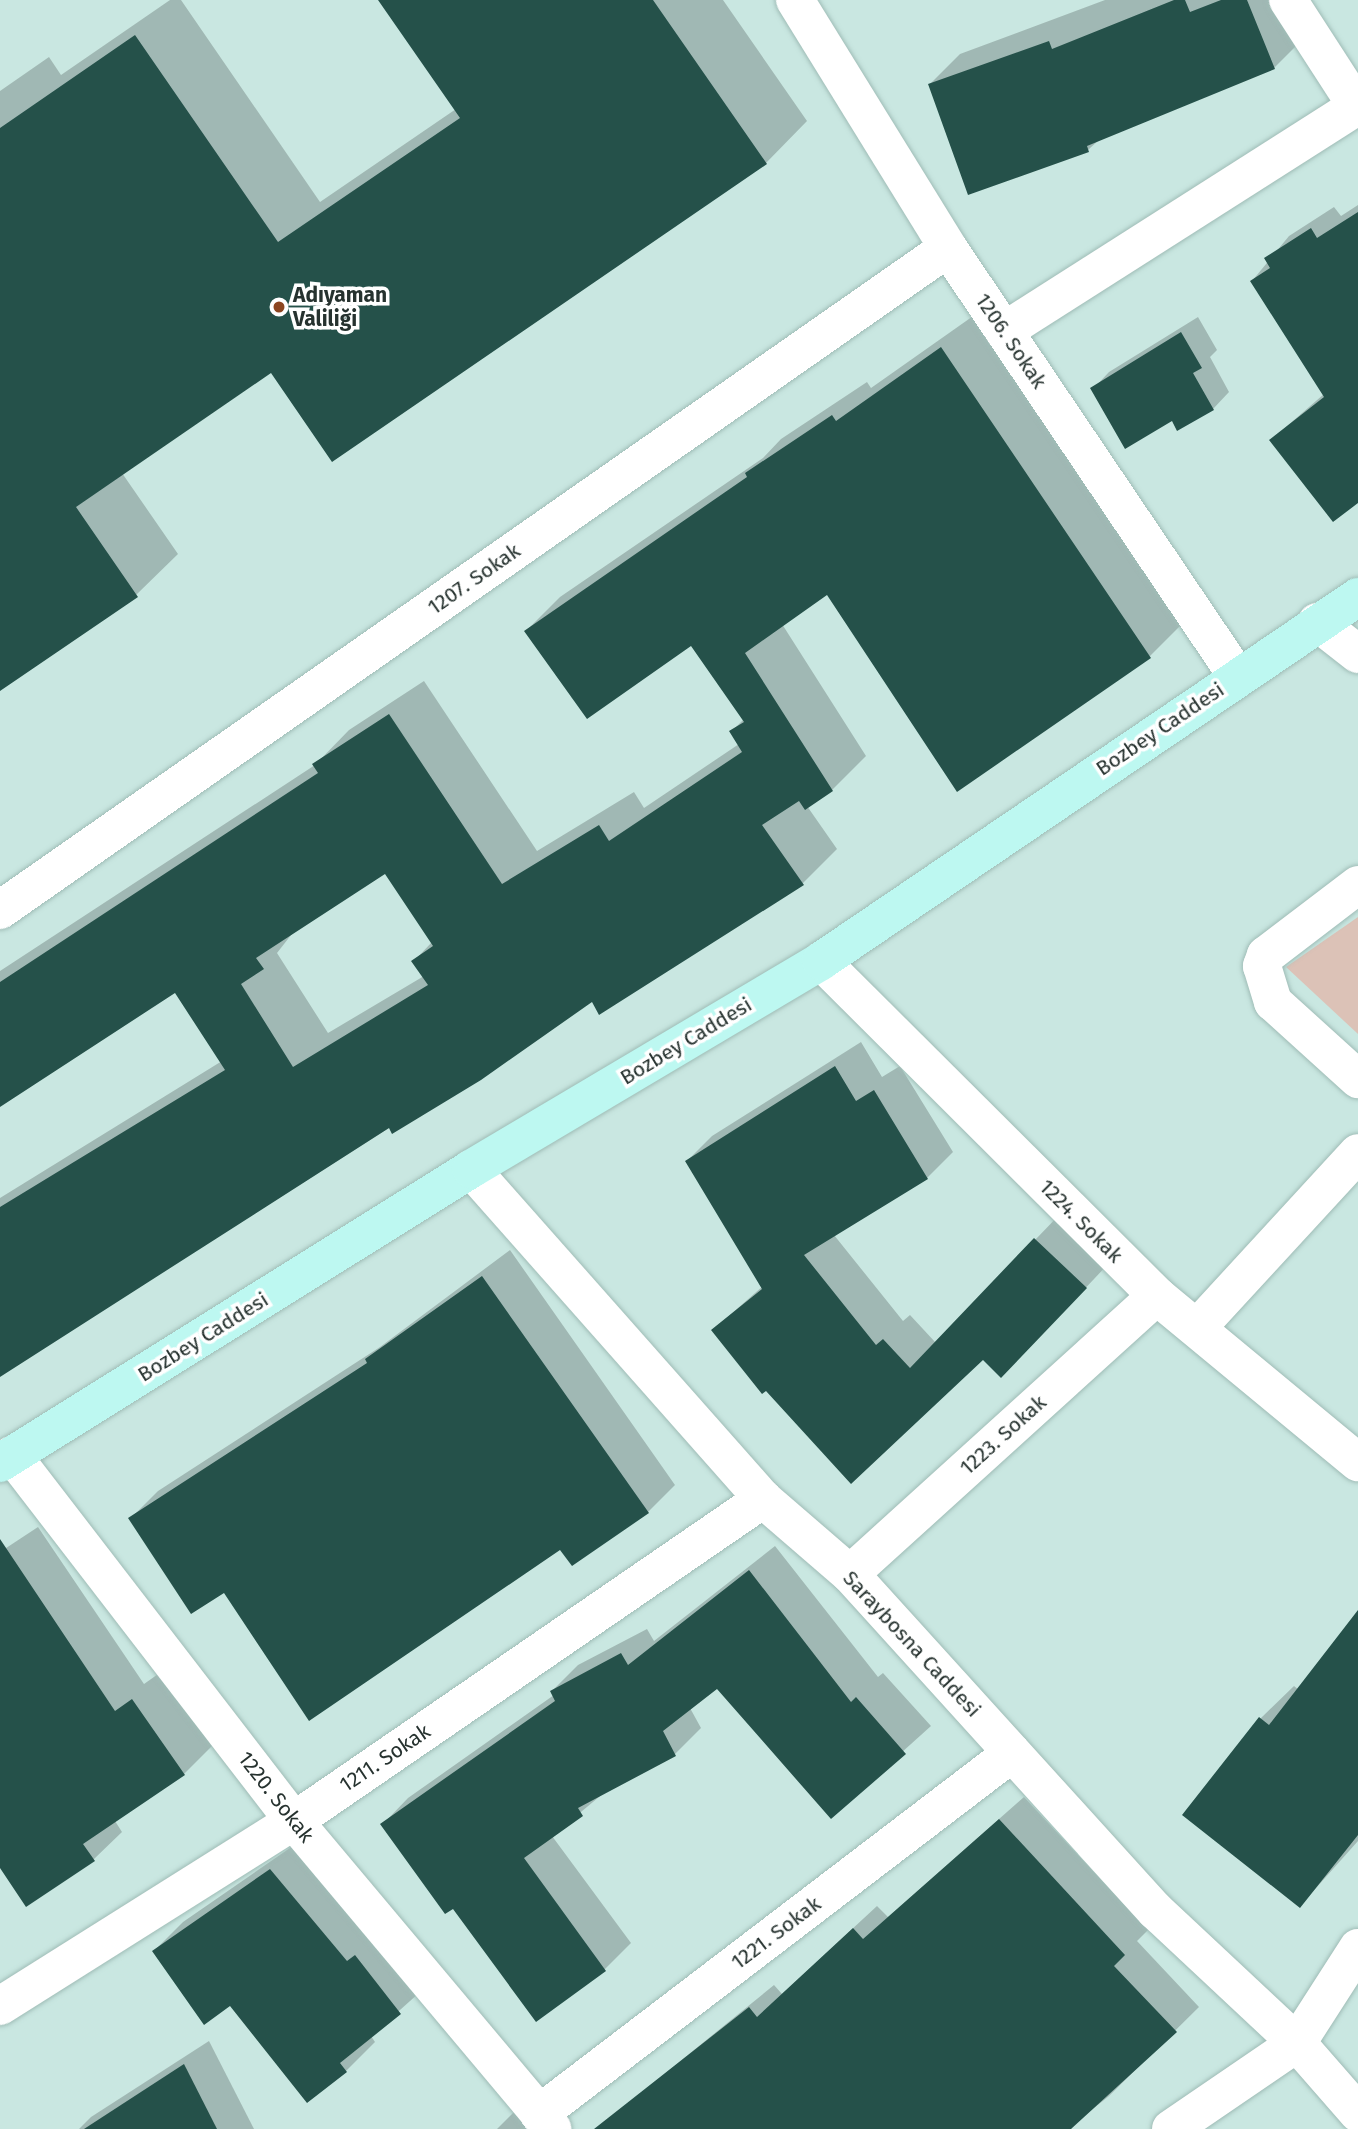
<!DOCTYPE html>
<meta charset="utf-8">
<style>
body{margin:0}
#map{position:relative;width:1358px;height:2129px;overflow:hidden;background:#c9e7e1;font-family:"Fira Sans",sans-serif}
div>[style]{position:absolute}
.green>*{inset:0;background:#dcc2b7}
.shadow>*{inset:0;background:#0003}
.building>*{inset:0;background:#25514a}
.roads{filter:drop-shadow(0 0 2px #9fbcb6) drop-shadow(0 0 2px #9fbcb6)}
.street>*{height:38px;margin:-19px;padding:0 19px;transform-origin:19px;border-radius:19px;background:#fff}
.secondary>*{height:38px;margin:-19px;padding:0 19px;transform-origin:19px;border-radius:19px;background:#bdf8f1}
.dots>*{width:19px;height:19px;translate:-50% -50%;box-sizing:border-box;border:4px solid #fff;border-radius:50%}
span{translate:-50% -50%;white-space:nowrap;text-align:center;line-height:1.15;-webkit-text-stroke:7px #fff;paint-order:stroke}
.poi-label{font-size:21px;color:#26322f;font-weight:700}
.left{translate:0 -50%;text-align:left}
.street-label{font-size:21px;color:#26322f}
</style>
<div id="map">
<div class="green">
<i style="clip-path:polygon(1358px 917px,1358px 1034px,1286px 967px)"></i>
</div>
<div class="shadow">
<i style="clip-path:polygon(170px 0,181px 0,320px 202px,456px 109px,380px 0,723px 0,807px 121px,766px 163px,271px 370px,122px 473px,178px 554px,136px 595px,0 689px,0 91px,49px 57px,61px 75px)"></i>
<i style="clip-path:polygon(1105px 0,1289px 0,1304px 38px,1274px 68px,1100px 139px,1088px 150px,969px 193px,930px 84px,960px 54px)"></i>
<i style="clip-path:polygon(1358px 205px,1358px 501px,1271px 440px,1324px 394px,1252px 281px,1289px 236px,1334px 207px,1341px 216px)"></i>
<i style="clip-path:polygon(evenodd,976px 314px,1184px 622px,1150px 656px,827px 593px,782px 624px,866px 756px,832px 790px,807px 806px,837px 849px,803px 883px,592px 999px,0 1375px,0 1198px,222px 1061px,175px 991px,0 1105px,0 971px,315px 765px,349px 730px,424px 681px,537px 851px,634px 792px,644px 808px,739px 744px,731px 732px,744px 719px,691px 643px,526px 631px,560px 597px,763px 458px,781px 439px,867px 382px,871px 388px,976px 314px,386px 872px,432px 942px,414px 961px,424px 976px,328px 1033px,277px 953px,295px 930px,386px 872px)"></i>
<i style="clip-path:polygon(1198px 317px,1217px 350px,1210px 357px,1229px 392px,1213px 409px,1172px 419px,1093px 389px,1109px 372px)"></i>
<i style="clip-path:polygon(861px 1042px,882px 1077px,900px 1066px,953px 1152px,927px 1178px,834px 1235px,903px 1321px,910px 1315px,936px 1343px,1061px 1213px,1111px 1261px,1027px 1350px,983px 1358px,851px 1481px,713px 1330px,763px 1286px,687px 1161px,712px 1136px)"></i>
<i style="clip-path:polygon(510px 1250px,675px 1485px,648px 1512px,561px 1547px,225px 1591px,131px 1518px,158px 1491px,380px 1347px)"></i>
<i style="clip-path:polygon(38px 1527px,144px 1684px,161px 1672px,212px 1746px,184px 1774px,115px 1821px,122px 1832px,94px 1859px,0 1865px,0 1552px)"></i>
<i style="clip-path:polygon(775px 1546px,878px 1677px,883px 1673px,931px 1726px,831px 1816px,717px 1686px,690px 1708px,701px 1728px,675px 1754px,605px 1792px,552px 1836px,631px 1943px,605px 1969px,536px 2020px,453px 1907px,383px 1824px,408px 1798px,554px 1695px,552px 1691px,578px 1665px,647px 1629px,654px 1641px)"></i>
<i style="clip-path:polygon(1358px 1613px,1358px 1841px,1300px 1906px,1261px 1718px,1294px 1686px,1299px 1690px)"></i>
<i style="clip-path:polygon(1024px 1797px,1148px 1930px,1137px 1941px,1199px 2007px,1109px 2096px,1068px 2129px,598px 2128px,774px 1985px,782px 1994px,877px 1906px,888px 1917px)"></i>
<i style="clip-path:polygon(300px 1841px,429px 1984px,371px 2036px,375px 2042px,346px 2071px,230px 2004px,154px 1951px,183px 1922px)"></i>
<i style="clip-path:polygon(209px 2041px,254px 2129px,79px 2129px,91px 2117px)"></i>
<i style="clip-path:polygon(514px 2112px,530px 2129px,497px 2129px)"></i>
</div>
<div class="building">
<i style="clip-path:polygon(378px 0,653px 0,767px 164px,332px 462px,271px 373px,76px 507px,138px 597px,0 691px,0 128px,135px 35px,278px 242px,460px 118px)"></i>
<i style="clip-path:polygon(1174px 0,1185px 0,1190px 12px,1221px 0,1247px 0,1275px 69px,1087px 146px,1089px 152px,968px 195px,928px 84px,1049px 41px,1052px 49px)"></i>
<i style="clip-path:polygon(1358px 212px,1358px 503px,1333px 522px,1269px 440px,1324px 397px,1250px 281px,1270px 268px,1264px 258px,1311px 228px,1317px 238px)"></i>
<i style="clip-path:polygon(1181px 332px,1202px 368px,1193px 373px,1214px 410px,1177px 431px,1172px 421px,1125px 449px,1090px 388px)"></i>
<i style="clip-path:polygon(evenodd,941px 347px,1151px 658px,957px 792px,827px 595px,745px 653px,833px 791px,805px 810px,799px 801px,762px 825px,804px 885px,599px 1015px,592px 1002px,481px 1080px,392px 1134px,389px 1128px,0 1377px,0 1207px,225px 1070px,175px 993px,0 1107px,0 982px,318px 773px,312px 764px,389px 714px,502px 884px,599px 825px,609px 841px,742px 752px,729px 731px,744px 722px,691px 646px,587px 719px,524px 631px,747px 477px,745px 473px,832px 415px,836px 421px,941px 347px,385px 874px,433px 946px,411px 961px,428px 985px,293px 1067px,241px 984px,264px 969px,256px 958px,385px 874px)"></i>
<i style="clip-path:polygon(835px 1066px,856px 1101px,874px 1090px,928px 1179px,804px 1255px,876px 1345px,883px 1339px,910px 1368px,1034px 1238px,1087px 1288px,1001px 1378px,983px 1360px,851px 1484px,766px 1391px,762px 1394px,711px 1330px,762px 1289px,685px 1161px)"></i>
<i style="clip-path:polygon(482px 1276px,649px 1513px,572px 1566px,560px 1550px,309px 1721px,224px 1593px,191px 1614px,128px 1518px,367px 1363px,365px 1359px)"></i>
<i style="clip-path:polygon(0 1539px,115px 1711px,132px 1699px,185px 1775px,83px 1844px,95px 1861px,26px 1907px,0 1868px)"></i>
<i style="clip-path:polygon(749px 1570px,851px 1702px,856px 1697px,906px 1754px,831px 1819px,717px 1689px,663px 1731px,676px 1756px,578px 1808px,583px 1816px,524px 1858px,606px 1971px,536px 2022px,453px 1909px,445px 1914px,380px 1824px,555px 1701px,550px 1691px,621px 1653px,628px 1665px)"></i>
<i style="clip-path:polygon(1358px 1610px,1358px 1835px,1300px 1908px,1182px 1815px,1259px 1717px,1269px 1725px)"></i>
<i style="clip-path:polygon(999px 1819px,1125px 1955px,1114px 1966px,1177px 2032px,1071px 2129px,594px 2129px,749px 2007px,757px 2017px,853px 1928px,863px 1939px)"></i>
<i style="clip-path:polygon(270px 1869px,347px 1961px,355px 1955px,401px 2014px,340px 2063px,347px 2072px,307px 2103px,230px 2006px,204px 2025px,152px 1951px)"></i>
<i style="clip-path:polygon(184px 2064px,217px 2129px,84px 2129px)"></i>
</div>
<div class="roads">
<div class="street">
<i style="left:795px;top:0;width:291px;rotate:58.3deg"></i>
<i style="left:948px;top:248px;width:516px;rotate:55.97deg"></i>
<i style="left:1288px;top:0;width:129px;rotate:57.1deg"></i>
<i style="left:1004px;top:331px;width:419px;rotate:-32.5deg"></i>
<i style="left:1317px;top:622px;width:52px;rotate:38deg"></i>
<i style="left:1358px;top:885px;width:116px;rotate:142.7deg"></i>
<i style="left:1266px;top:955px;width:12px;rotate:110deg"></i>
<i style="left:1262px;top:966px;width:38px;rotate:73deg"></i>
<i style="left:1273px;top:1002px;width:115px;rotate:42.2deg"></i>
<i style="left:0;top:910px;width:1156px;rotate:-34.93deg"></i>
<i style="left:821px;top:961px;width:474px;rotate:44.9deg"></i>
<i style="left:1157px;top:1296px;width:261px;rotate:39.6deg"></i>
<i style="left:471px;top:1169px;width:441px;rotate:48.5deg"></i>
<i style="left:763px;top:1499px;width:115px;rotate:40.8deg"></i>
<i style="left:850px;top:1574px;width:455px;rotate:47.8deg"></i>
<i style="left:1156px;top:1911px;width:193px;rotate:43.1deg"></i>
<i style="left:1297px;top:2043px;width:93px;rotate:48.9deg"></i>
<i style="left:1198px;top:1327px;width:236px;rotate:-47.4deg"></i>
<i style="left:12px;top:1455px;width:462px;rotate:52.4deg"></i>
<i style="left:294px;top:1821px;width:402px;rotate:50deg"></i>
<i style="left:850px;top:1574px;width:414px;rotate:-42.2deg"></i>
<i style="left:0;top:2006px;width:347px;rotate:-32.2deg"></i>
<i style="left:294px;top:1821px;width:569px;rotate:-34.47deg"></i>
<i style="left:539px;top:2114px;width:595px;rotate:-37.35deg"></i>
<i style="left:1171px;top:2129px;width:153px;rotate:-34.3deg"></i>
<i style="left:1297px;top:2043px;width:113px;rotate:-57.3deg"></i>
</div>
<div class="secondary">
<i style="left:0;top:1463px;width:555px;rotate:-31.97deg"></i>
<i style="left:471px;top:1169px;width:407px;rotate:-30.7deg"></i>
<i style="left:821px;top:961px;width:649px;rotate:-34.13deg"></i>
</div>
</div>
<div class="dots">
<i style="left:279px;top:307px;background:#8c4520"></i>
</div>
<div class="poi-label">
<span class="left" style="left:293px;top:307px">Adıyaman<br>Valiliği</span>
</div>
<div class="street-label">
<span style="left:1011px;top:341px;rotate:56deg">1206. Sokak</span>
<span style="left:474px;top:579px;rotate:-35deg">1207. Sokak</span>
<span style="left:1160px;top:729px;rotate:-34deg">Bozbey Caddesi</span>
<span style="left:686px;top:1041px;rotate:-31deg">Bozbey Caddesi</span>
<span style="left:1081px;top:1221px;rotate:45deg">1224. Sokak</span>
<span style="left:203px;top:1337px;rotate:-32deg">Bozbey Caddesi</span>
<span style="left:1003px;top:1435px;rotate:-42deg">1223. Sokak</span>
<span style="left:912px;top:1644px;rotate:47deg">Saraybosna Caddesi</span>
<span style="left:385px;top:1758px;rotate:-34deg">1211. Sokak</span>
<span style="left:276px;top:1797px;rotate:52deg">1220. Sokak</span>
<span style="left:776px;top:1933px;rotate:-37deg">1221. Sokak</span>
</div>
</div>
